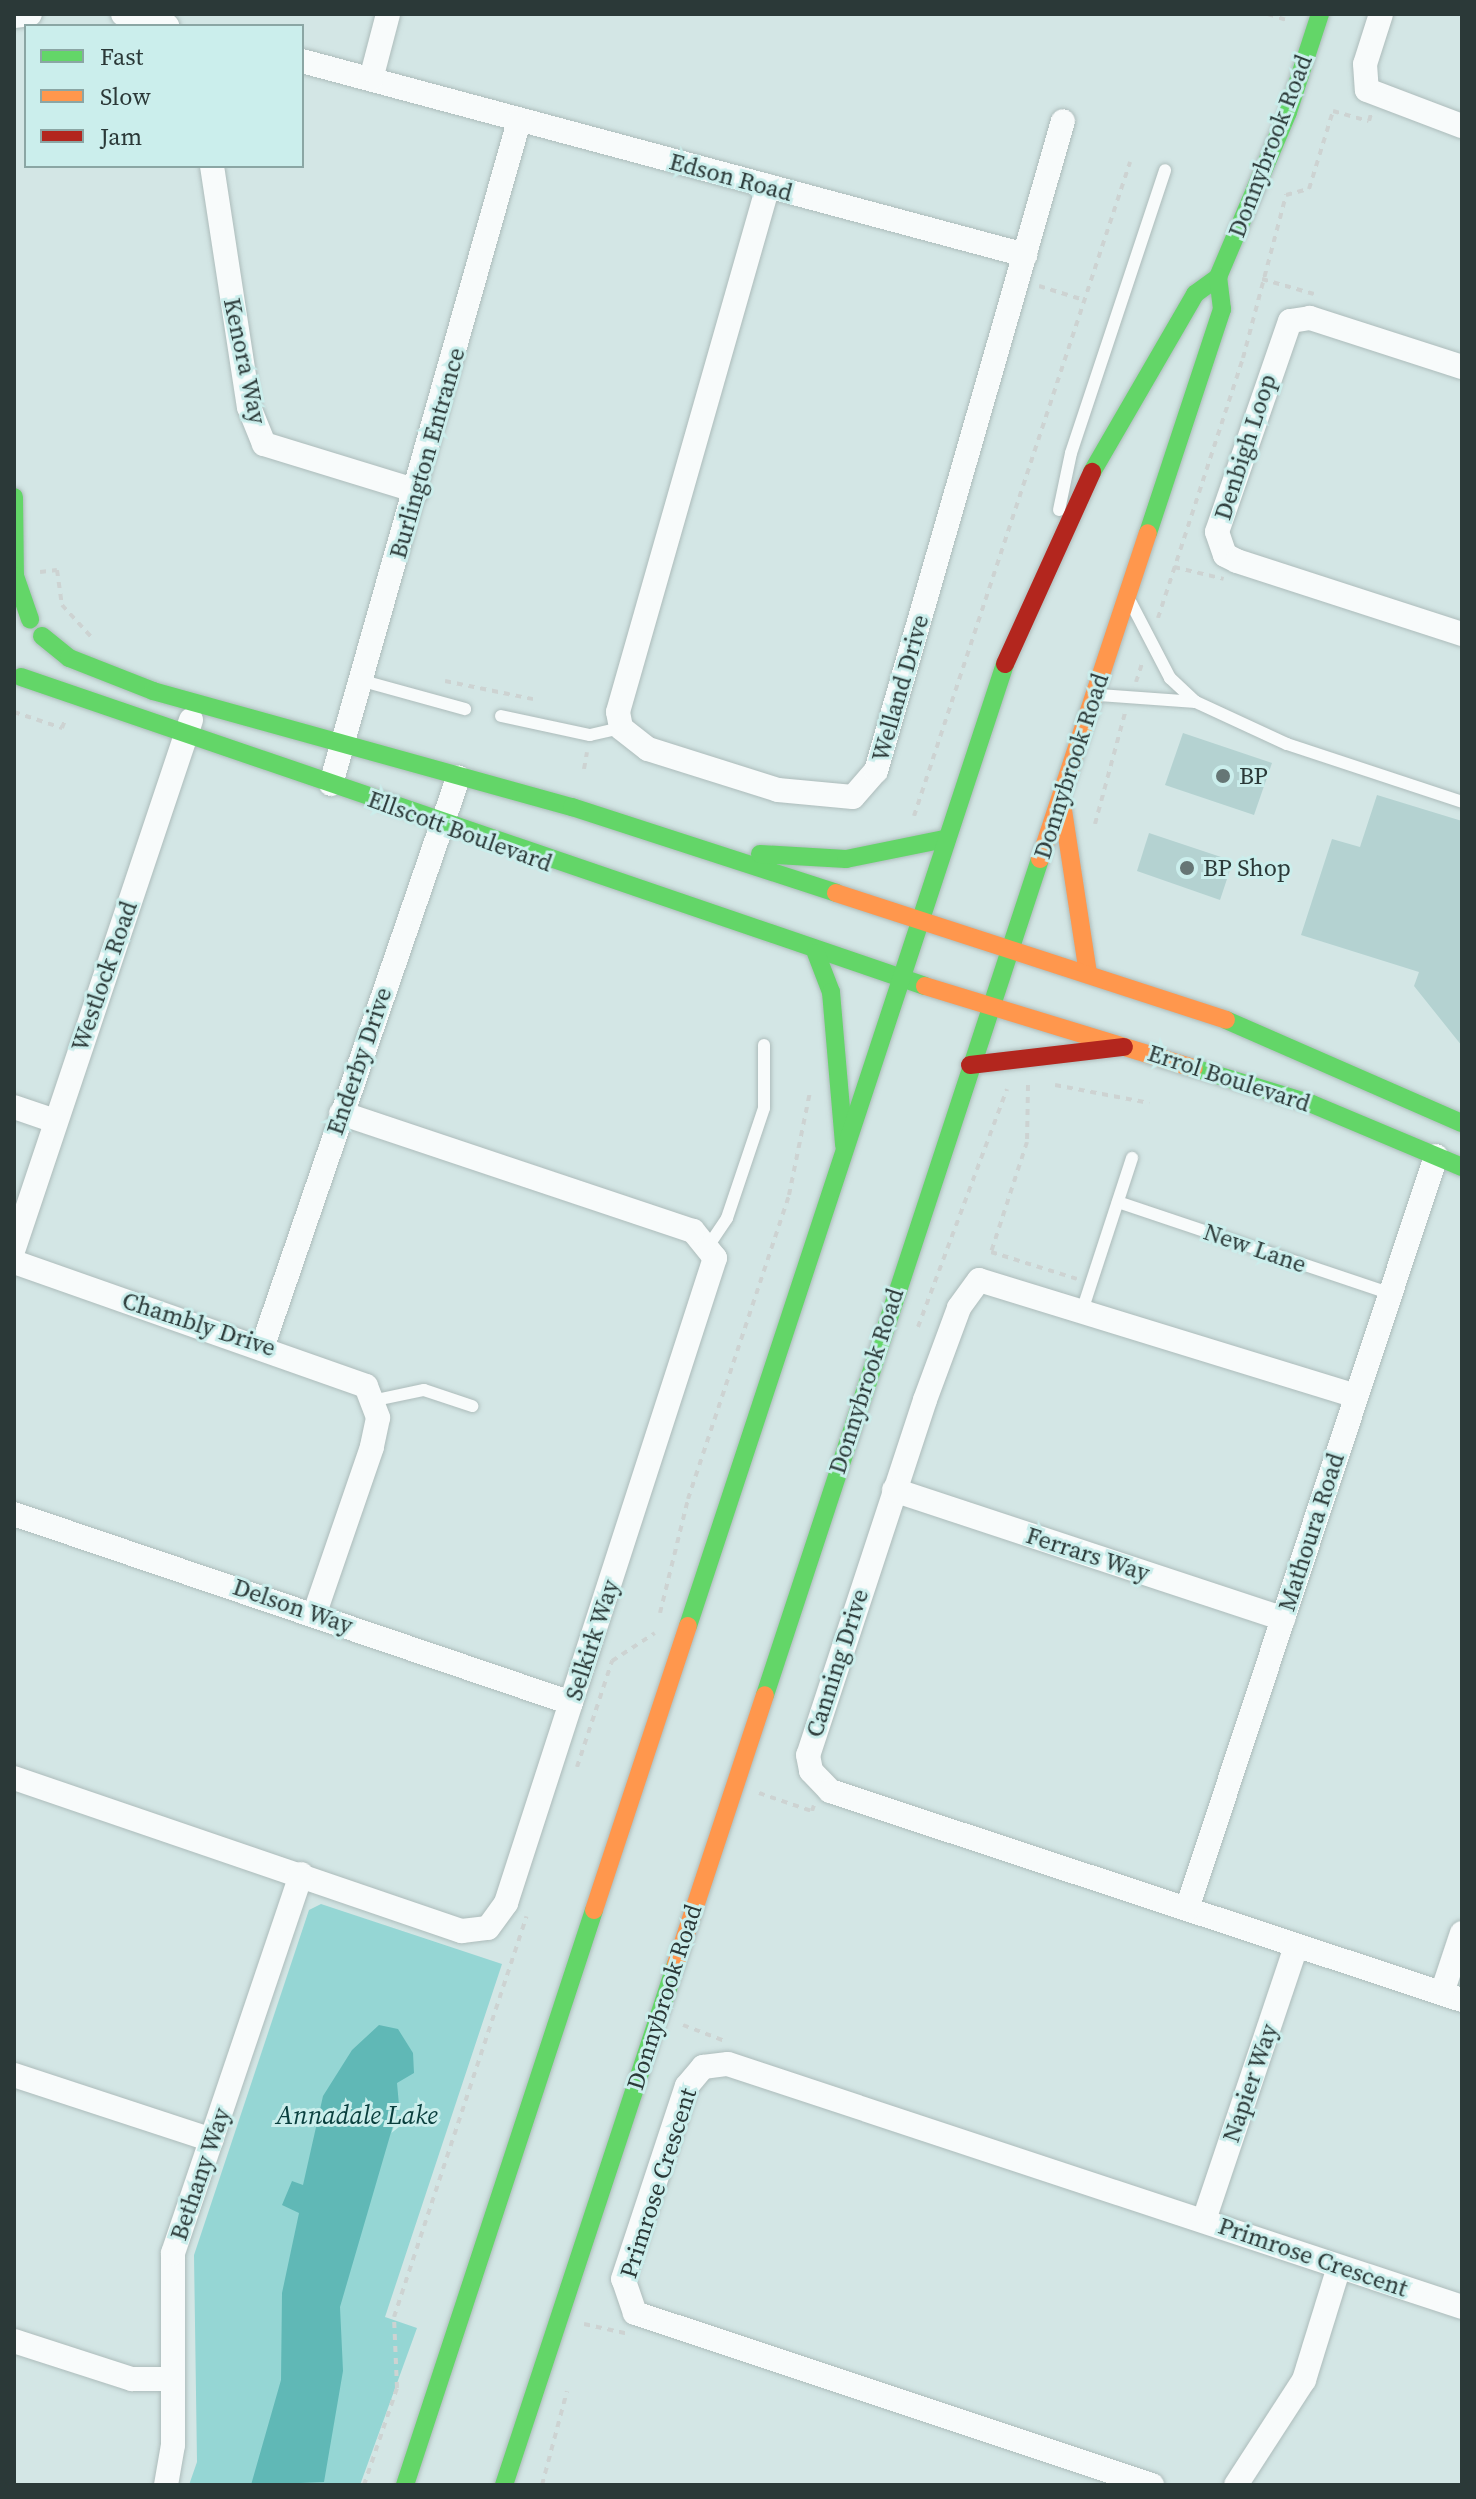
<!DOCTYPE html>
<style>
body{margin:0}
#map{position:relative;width:1476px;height:2499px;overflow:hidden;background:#d3e6e5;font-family:"Source Serif 4",serif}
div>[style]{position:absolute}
.green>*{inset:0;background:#95d6d4}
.water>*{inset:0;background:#60b8b6}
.building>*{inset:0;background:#b4d2d1}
.path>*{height:4px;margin-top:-2px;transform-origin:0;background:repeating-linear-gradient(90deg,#cdd3d2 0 6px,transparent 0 12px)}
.roads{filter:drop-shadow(0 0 2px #adbcbb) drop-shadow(0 0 2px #adbcbb)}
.lane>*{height:12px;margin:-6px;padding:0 6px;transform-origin:6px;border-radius:6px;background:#f8fbfb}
.street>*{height:24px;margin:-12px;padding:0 12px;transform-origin:12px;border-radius:12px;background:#f8fbfb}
.fast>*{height:18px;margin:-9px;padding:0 9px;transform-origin:9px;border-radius:9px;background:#63d668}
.slow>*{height:18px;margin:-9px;padding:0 9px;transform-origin:9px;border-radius:9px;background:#ff974d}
.jam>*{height:18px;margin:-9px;padding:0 9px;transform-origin:9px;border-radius:9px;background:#b3261e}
.dots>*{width:22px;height:22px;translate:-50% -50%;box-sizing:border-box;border:4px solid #cbeeec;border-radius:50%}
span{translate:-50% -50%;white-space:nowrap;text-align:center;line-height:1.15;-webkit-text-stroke:6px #cbeeec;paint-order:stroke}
.street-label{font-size:24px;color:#2b3938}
.poi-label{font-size:24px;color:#2b3938}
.left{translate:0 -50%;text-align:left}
.water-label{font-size:26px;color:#093e3d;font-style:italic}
.frame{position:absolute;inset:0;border:16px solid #2b3938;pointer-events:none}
.legend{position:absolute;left:24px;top:24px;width:280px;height:144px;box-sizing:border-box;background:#cbeeec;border:2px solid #8ba6a4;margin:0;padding:10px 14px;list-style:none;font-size:24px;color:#2b3938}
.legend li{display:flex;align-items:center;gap:16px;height:40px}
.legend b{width:40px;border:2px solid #8ba6a4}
</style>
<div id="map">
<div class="green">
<i style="clip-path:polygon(321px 1904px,502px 1964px,385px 2317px,417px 2328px,360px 2485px,189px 2485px,197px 2462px,194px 2255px,309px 1910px)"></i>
</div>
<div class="water">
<i style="clip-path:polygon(379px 2025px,398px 2029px,413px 2053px,414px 2073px,397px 2083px,399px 2105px,340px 2307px,343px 2371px,324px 2482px,251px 2485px,281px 2380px,282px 2293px,299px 2213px,282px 2205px,292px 2181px,303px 2185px,323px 2096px,352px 2050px)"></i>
</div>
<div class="building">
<i style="clip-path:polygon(1183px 733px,1272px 763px,1254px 815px,1165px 785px)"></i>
<i style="clip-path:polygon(1377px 795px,1462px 821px,1462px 1046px,1414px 986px,1419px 972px,1301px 935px,1332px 839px,1360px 847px)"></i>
<i style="clip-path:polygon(1149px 833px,1233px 861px,1220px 900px,1137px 871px)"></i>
</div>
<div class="path">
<i style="left:1268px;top:14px;width:22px;rotate:18deg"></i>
<i style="left:1262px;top:279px;width:54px;rotate:16.1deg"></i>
<i style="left:1039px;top:286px;width:47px;rotate:17.3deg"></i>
<i style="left:1174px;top:567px;width:51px;rotate:13.5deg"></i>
<i style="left:40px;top:572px;width:17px;rotate:-7deg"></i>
<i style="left:57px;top:570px;width:35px;rotate:82deg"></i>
<i style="left:62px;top:605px;width:46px;rotate:47.6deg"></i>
<i style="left:1158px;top:618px;width:274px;rotate:-71.9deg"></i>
<i style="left:1243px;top:358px;width:169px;rotate:-75.2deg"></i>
<i style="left:1286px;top:195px;width:24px;rotate:-15deg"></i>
<i style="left:1309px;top:189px;width:82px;rotate:-72.9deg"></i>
<i style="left:1333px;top:111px;width:37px;rotate:16deg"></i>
<i style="left:1369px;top:121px;width:7px;rotate:-74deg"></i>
<i style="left:445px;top:681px;width:90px;rotate:11.6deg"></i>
<i style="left:1136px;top:682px;width:23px;rotate:-72deg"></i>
<i style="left:14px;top:712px;width:51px;rotate:18.4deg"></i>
<i style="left:62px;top:728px;width:9px;rotate:-69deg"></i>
<i style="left:584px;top:769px;width:17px;rotate:-80deg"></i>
<i style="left:914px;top:816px;width:689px;rotate:-71.72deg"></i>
<i style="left:1095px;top:824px;width:115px;rotate:-74.9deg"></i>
<i style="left:1028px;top:1085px;width:57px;rotate:91deg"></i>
<i style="left:1027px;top:1142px;width:116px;rotate:108.1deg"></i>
<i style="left:991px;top:1252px;width:90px;rotate:17.4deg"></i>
<i style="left:1055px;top:1085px;width:96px;rotate:10.8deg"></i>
<i style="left:918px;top:1327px;width:254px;rotate:-69.5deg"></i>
<i style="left:660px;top:1613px;width:117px;rotate:-76.2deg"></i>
<i style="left:688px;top:1499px;width:320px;rotate:-71.6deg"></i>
<i style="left:789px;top:1195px;width:105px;rotate:-78.5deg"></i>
<i style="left:577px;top:1767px;width:112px;rotate:-71.7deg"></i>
<i style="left:612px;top:1661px;width:51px;rotate:-33.1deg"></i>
<i style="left:759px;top:1793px;width:56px;rotate:18.8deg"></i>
<i style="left:812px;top:1811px;width:6px;rotate:-72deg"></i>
<i style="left:683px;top:2025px;width:45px;rotate:20.9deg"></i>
<i style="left:584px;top:2324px;width:46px;rotate:12.5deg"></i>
<i style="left:364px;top:2485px;width:102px;rotate:-71.2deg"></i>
<i style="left:397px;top:2388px;width:71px;rotate:-92.4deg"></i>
<i style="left:394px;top:2317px;width:422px;rotate:-71.7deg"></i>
<i style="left:542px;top:2485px;width:97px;rotate:-75.1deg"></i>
</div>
<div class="roads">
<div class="lane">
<i style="left:1059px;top:510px;width:58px;rotate:-78.1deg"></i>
<i style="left:1071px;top:453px;width:298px;rotate:-71.6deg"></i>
<i style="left:1131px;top:603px;width:85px;rotate:62.5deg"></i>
<i style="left:1170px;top:678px;width:35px;rotate:43deg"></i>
<i style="left:1196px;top:702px;width:100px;rotate:24.8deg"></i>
<i style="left:1287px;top:744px;width:184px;rotate:18.3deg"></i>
<i style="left:363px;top:681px;width:106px;rotate:15.4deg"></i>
<i style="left:1099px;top:695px;width:97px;rotate:4.1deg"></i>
<i style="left:501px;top:716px;width:91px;rotate:12.1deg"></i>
<i style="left:590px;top:735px;width:32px;rotate:-13deg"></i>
<i style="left:1118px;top:1202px;width:288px;rotate:18.6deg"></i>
<i style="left:709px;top:1245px;width:32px;rotate:-56deg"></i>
<i style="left:727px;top:1218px;width:116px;rotate:-71.4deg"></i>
<i style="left:764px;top:1108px;width:63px;rotate:-90deg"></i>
<i style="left:1083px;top:1308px;width:158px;rotate:-71.9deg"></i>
<i style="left:376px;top:1400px;width:49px;rotate:-11.8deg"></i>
<i style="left:424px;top:1390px;width:51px;rotate:18.4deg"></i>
</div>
<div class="street">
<i style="left:123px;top:14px;width:46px;rotate:15.3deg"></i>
<i style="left:1381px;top:14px;width:52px;rotate:107.7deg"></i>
<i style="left:1365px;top:64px;width:26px;rotate:86deg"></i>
<i style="left:1367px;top:90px;width:102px;rotate:20.8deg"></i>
<i style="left:14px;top:16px;width:16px;rotate:-7deg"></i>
<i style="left:302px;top:61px;width:749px;rotate:15.02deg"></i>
<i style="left:371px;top:79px;width:67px;rotate:-75.3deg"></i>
<i style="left:212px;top:166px;width:244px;rotate:81.3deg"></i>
<i style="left:249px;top:407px;width:40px;rotate:68deg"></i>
<i style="left:264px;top:444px;width:160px;rotate:17.1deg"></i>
<i style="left:768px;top:186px;width:547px;rotate:105.92deg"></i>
<i style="left:618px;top:712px;width:16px;rotate:79deg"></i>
<i style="left:621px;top:728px;width:34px;rotate:38deg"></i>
<i style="left:648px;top:749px;width:136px;rotate:17.5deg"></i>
<i style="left:778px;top:790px;width:75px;rotate:5.3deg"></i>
<i style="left:853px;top:797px;width:35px;rotate:-49deg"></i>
<i style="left:876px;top:771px;width:676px;rotate:-73.95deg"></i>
<i style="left:1462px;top:367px;width:160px;rotate:-162.1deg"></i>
<i style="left:1310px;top:318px;width:20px;rotate:171deg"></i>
<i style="left:1290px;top:321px;width:223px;rotate:109.1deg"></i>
<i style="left:1217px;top:532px;width:24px;rotate:71deg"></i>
<i style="left:1225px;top:555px;width:13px;rotate:27deg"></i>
<i style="left:1237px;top:561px;width:237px;rotate:18deg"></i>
<i style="left:331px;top:784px;width:689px;rotate:-74.17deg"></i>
<i style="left:14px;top:1107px;width:43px;rotate:18.9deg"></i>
<i style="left:14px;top:1248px;width:557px;rotate:-71.47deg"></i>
<i style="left:14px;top:1262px;width:373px;rotate:19.4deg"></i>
<i style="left:366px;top:1386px;width:34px;rotate:69deg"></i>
<i style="left:378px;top:1418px;width:30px;rotate:102deg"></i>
<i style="left:372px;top:1447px;width:176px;rotate:109deg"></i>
<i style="left:263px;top:1345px;width:600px;rotate:-71.02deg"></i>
<i style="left:1356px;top:1396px;width:394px;rotate:-162.9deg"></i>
<i style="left:979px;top:1280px;width:34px;rotate:126deg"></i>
<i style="left:959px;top:1308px;width:98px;rotate:110.3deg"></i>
<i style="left:925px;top:1400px;width:374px;rotate:108.2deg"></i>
<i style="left:808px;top:1755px;width:16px;rotate:79deg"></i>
<i style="left:811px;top:1771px;width:28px;rotate:46deg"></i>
<i style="left:830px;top:1791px;width:666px;rotate:18.3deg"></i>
<i style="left:894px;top:1490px;width:410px;rotate:18.3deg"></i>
<i style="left:14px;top:1514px;width:588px;rotate:18.74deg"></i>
<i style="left:14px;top:1778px;width:473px;rotate:18.9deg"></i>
<i style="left:462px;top:1931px;width:26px;rotate:-7deg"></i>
<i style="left:488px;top:1928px;width:31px;rotate:-54deg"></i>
<i style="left:506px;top:1903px;width:678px;rotate:-72.05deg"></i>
<i style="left:715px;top:1258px;width:35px;rotate:-129deg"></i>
<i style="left:693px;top:1231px;width:371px;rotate:-161.5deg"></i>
<i style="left:1187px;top:1909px;width:793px;rotate:-71.7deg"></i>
<i style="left:1442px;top:1993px;width:63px;rotate:-71.6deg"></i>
<i style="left:14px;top:2075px;width:208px;rotate:18.2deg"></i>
<i style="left:1204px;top:2220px;width:288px;rotate:-71.4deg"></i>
<i style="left:14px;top:2341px;width:124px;rotate:17.9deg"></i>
<i style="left:132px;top:2379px;width:41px"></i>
<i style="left:166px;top:2485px;width:41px;rotate:-80.1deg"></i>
<i style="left:173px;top:2445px;width:192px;rotate:-90deg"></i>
<i style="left:173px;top:2253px;width:400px;rotate:-71.3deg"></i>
<i style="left:1152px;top:2485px;width:545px;rotate:-161.6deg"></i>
<i style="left:635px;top:2313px;width:36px;rotate:-109deg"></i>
<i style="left:623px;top:2279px;width:203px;rotate:-71.7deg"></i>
<i style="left:687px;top:2086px;width:25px;rotate:-50deg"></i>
<i style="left:703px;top:2067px;width:25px;rotate:-7deg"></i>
<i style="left:728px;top:2064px;width:773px;rotate:18.32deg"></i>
<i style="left:1236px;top:2485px;width:125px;rotate:-57.1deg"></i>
<i style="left:1304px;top:2380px;width:118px;rotate:-72.8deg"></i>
</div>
<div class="fast">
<i style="left:1092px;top:472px;width:206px;rotate:-59.9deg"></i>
<i style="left:1195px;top:294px;width:29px;rotate:-36deg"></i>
<i style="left:1218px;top:277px;width:179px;rotate:-67deg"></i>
<i style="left:1288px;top:112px;width:103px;rotate:-71.9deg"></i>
<i style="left:14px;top:497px;width:79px;rotate:89.3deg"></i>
<i style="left:15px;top:576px;width:46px;rotate:70.8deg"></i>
<i style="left:1148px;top:533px;width:236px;rotate:-71.7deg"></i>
<i style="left:1222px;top:309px;width:32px;rotate:-97deg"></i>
<i style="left:42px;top:636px;width:35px;rotate:39deg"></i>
<i style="left:69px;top:658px;width:90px;rotate:21.4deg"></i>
<i style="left:153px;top:691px;width:435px;rotate:15.5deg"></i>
<i style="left:572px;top:807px;width:278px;rotate:18deg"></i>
<i style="left:21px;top:677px;width:955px;rotate:18.87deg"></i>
<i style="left:760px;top:854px;width:86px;rotate:3.3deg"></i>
<i style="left:846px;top:859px;width:100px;rotate:-11.5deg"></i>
<i style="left:816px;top:953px;width:42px;rotate:69deg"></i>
<i style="left:831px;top:992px;width:154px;rotate:85.1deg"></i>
<i style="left:1226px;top:1020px;width:257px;rotate:23.6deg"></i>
<i style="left:1194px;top:1068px;width:123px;rotate:17deg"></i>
<i style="left:1312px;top:1104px;width:163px;rotate:22.8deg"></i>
<i style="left:688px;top:1626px;width:1013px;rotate:-71.76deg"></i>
<i style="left:765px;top:1695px;width:880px;rotate:-71.79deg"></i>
<i style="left:405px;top:2485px;width:605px;rotate:-71.8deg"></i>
<i style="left:504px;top:2485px;width:549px;rotate:-71.73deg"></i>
</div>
<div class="slow">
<i style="left:1063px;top:810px;width:166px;rotate:81.3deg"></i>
<i style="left:1040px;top:859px;width:343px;rotate:-71.7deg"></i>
<i style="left:836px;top:893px;width:410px;rotate:18deg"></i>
<i style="left:925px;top:986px;width:281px;rotate:17deg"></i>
<i style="left:594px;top:1910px;width:299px;rotate:-71.7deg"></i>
<i style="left:676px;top:1964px;width:283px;rotate:-71.7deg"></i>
</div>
<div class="jam">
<i style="left:1005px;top:664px;width:211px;rotate:-65.6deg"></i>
<i style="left:970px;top:1065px;width:155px;rotate:-6.7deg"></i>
</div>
</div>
<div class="dots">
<i style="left:1223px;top:776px;background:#667675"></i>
<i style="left:1187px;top:868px;background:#667675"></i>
</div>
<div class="street-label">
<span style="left:1270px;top:146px;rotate:-69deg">Donnybrook Road</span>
<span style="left:731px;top:177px;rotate:15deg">Edson Road</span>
<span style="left:245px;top:361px;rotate:78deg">Kenora Way</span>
<span style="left:1245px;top:447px;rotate:-72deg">Denbigh Loop</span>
<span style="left:427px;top:453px;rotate:-74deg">Burlington Entrance</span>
<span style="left:900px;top:688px;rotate:-74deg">Welland Drive</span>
<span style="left:1071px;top:766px;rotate:-72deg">Donnybrook Road</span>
<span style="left:460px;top:831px;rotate:20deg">Ellscott Boulevard</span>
<span style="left:104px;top:976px;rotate:-71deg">Westlock Road</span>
<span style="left:359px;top:1061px;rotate:-71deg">Enderby Drive</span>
<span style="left:1229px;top:1078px;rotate:18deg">Errol Boulevard</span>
<span style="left:1255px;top:1248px;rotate:19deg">New Lane</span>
<span style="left:199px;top:1324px;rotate:18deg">Chambly Drive</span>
<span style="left:866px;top:1381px;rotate:-72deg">Donnybrook Road</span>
<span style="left:1311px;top:1532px;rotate:-72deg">Mathoura Road</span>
<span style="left:1088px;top:1554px;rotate:18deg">Ferrars Way</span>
<span style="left:293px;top:1606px;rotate:19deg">Delson Way</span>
<span style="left:592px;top:1640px;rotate:-72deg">Selkirk Way</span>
<span style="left:837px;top:1663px;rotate:-72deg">Canning Drive</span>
<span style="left:664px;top:1997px;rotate:-72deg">Donnybrook Road</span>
<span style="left:1250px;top:2083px;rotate:-71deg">Napier Way</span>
<span style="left:200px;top:2174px;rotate:-71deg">Bethany Way</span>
<span style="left:658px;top:2183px;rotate:-72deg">Primrose Crescent</span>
<span style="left:1313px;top:2257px;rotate:19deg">Primrose Crescent</span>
</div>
<div class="poi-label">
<span class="left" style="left:1239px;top:776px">BP</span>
<span class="left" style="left:1203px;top:868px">BP Shop</span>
</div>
<div class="water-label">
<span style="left:357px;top:2116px">Annadale Lake</span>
</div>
<div class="frame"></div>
<ul class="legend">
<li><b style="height:10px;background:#63d668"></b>Fast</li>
<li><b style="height:10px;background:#ff974d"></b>Slow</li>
<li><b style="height:10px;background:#b3261e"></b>Jam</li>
</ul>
</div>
